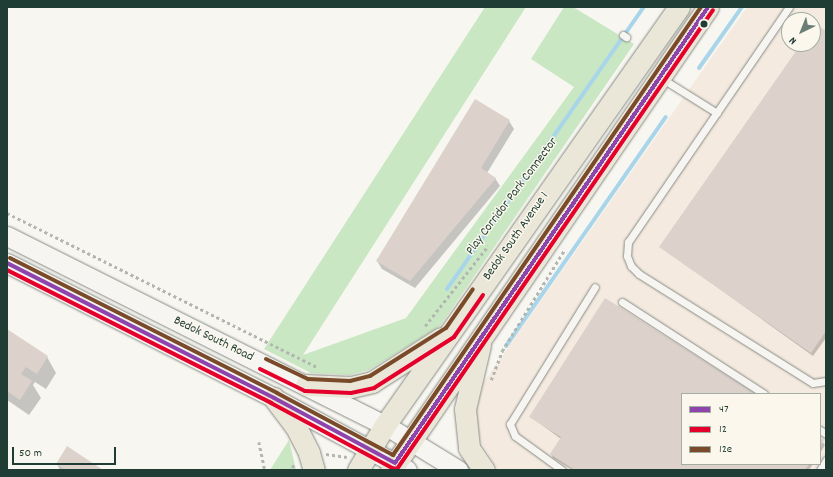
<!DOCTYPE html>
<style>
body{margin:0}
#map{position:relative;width:833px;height:477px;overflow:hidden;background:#f8f6f0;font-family:Dekko,sans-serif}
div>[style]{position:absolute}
.built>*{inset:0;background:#f5eadf}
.green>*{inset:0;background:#cae7c3}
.shadow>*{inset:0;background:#0003}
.stream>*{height:4px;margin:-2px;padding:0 2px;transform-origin:2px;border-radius:2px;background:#a9d5ea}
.building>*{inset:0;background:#dcd2cb}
.path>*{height:2.5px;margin-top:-1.25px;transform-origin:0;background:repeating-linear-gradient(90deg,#b2b5b1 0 3px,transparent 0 6px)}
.roads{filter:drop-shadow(0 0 1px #868b86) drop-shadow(0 0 1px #868b86)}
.lane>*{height:7px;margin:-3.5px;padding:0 3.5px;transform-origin:3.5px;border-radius:3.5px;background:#f6f5f1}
.secondary>*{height:19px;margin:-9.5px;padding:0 9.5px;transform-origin:9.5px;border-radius:9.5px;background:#f6f5f1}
.primary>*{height:21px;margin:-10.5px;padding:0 10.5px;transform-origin:10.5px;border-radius:10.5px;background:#ebe7d8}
.bus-1>*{height:4px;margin:-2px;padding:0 2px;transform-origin:2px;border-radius:2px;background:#8e44ad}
.bus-2>*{height:4px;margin:-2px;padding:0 2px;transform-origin:2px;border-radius:2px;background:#e4002b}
.bus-3>*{height:4px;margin:-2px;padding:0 2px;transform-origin:2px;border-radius:2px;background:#7a4b2a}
.dots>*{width:11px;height:11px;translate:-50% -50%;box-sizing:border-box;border:2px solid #fbf7ec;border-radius:50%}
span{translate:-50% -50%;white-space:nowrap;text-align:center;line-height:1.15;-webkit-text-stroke:3px #fbf7ec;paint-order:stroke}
.street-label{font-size:13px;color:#1f3d34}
.frame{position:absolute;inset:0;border:8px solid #1f3d34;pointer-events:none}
.legend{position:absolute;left:681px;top:393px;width:140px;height:72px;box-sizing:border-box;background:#fbf7ec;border:1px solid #a3ada2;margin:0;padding:5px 7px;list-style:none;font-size:12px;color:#1f3d34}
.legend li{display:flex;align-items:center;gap:8px;height:20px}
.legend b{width:20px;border:1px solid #a3ada2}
.north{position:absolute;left:781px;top:12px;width:40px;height:40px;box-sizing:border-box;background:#fbf7ec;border:1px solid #a3ada2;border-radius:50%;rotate:223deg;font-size:11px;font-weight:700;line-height:16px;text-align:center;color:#1f3d34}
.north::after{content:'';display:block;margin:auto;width:14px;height:18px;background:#6b7e76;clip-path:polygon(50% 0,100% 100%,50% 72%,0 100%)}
.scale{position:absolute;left:12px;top:447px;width:104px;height:18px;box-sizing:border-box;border:2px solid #1f3d34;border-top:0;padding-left:5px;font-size:12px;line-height:14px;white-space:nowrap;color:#1f3d34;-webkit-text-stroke:3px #fbf7ec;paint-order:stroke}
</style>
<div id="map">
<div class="built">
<i style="clip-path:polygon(evenodd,747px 7px,826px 7px,826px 470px,498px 470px,475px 432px,475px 411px,481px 386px,747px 7px,789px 20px,813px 20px,813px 44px,789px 44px,789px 20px,747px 7px,682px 394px,820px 394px,820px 464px,682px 464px,682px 394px)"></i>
</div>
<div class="green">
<i style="clip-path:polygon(485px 7px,526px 7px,303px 355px,406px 318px,574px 87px,531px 59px,564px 7px,573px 7px,634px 44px,440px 326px,369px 370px,350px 375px,311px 373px,264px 349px)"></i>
<i style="clip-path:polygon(289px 440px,296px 470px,270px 470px)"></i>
</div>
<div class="shadow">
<i style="clip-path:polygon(815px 25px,826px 32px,826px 338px,813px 356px,661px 247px,802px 44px,813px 44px,813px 28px)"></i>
<i style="clip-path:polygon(476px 100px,509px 121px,514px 129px,487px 173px,495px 178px,500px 186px,415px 288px,382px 269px,377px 261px)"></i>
<i style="clip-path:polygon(606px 299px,754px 394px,682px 394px,682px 464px,813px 464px,809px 470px,572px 470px,553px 458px,551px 454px,561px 439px,531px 417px)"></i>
<i style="clip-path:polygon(7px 330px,47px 357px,56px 373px,46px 389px,35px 382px,33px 385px,41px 398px,29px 415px,7px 400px)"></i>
<i style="clip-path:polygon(820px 439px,825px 445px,820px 453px)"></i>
<i style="clip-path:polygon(57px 464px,101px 470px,60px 470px)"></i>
</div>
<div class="stream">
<i style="left:699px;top:68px;width:75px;rotate:-54.8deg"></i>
<i style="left:447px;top:289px;width:344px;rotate:-55.1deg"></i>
<i style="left:506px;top:346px;width:279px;rotate:-55.1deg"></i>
</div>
<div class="building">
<i style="clip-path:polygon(815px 23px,826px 31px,826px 331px,811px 353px,659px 247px,801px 44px,813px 44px)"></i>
<i style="clip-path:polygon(475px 99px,510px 120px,481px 168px,496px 178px,410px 281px,376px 261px)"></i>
<i style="clip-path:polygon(605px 298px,756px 394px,682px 394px,682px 464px,809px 464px,805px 470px,575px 470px,550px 454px,561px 437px,529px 417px)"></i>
<i style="clip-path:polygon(7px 329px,48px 356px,37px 374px,26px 367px,21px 374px,32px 381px,20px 400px,7px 391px)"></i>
<i style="clip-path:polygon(820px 438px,824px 440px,820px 446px)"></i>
<i style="clip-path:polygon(67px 446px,103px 470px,65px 470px,56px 464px)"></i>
</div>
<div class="path">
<i style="left:7px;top:213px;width:346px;rotate:26.4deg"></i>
<i style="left:425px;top:326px;width:102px;rotate:-51.8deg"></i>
<i style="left:491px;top:380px;width:31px;rotate:-69deg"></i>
<i style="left:502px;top:351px;width:120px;rotate:-58.3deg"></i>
<i style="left:259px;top:442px;width:29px;rotate:78deg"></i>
<i style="left:326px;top:454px;width:21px;rotate:8deg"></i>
<i style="left:293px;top:465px;width:5px;rotate:79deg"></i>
</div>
<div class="roads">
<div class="lane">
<i style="left:789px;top:7px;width:285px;rotate:124.4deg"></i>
<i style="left:628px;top:242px;width:14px;rotate:94deg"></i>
<i style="left:627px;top:256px;width:11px;rotate:68deg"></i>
<i style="left:631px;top:266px;width:11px;rotate:45deg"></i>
<i style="left:639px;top:274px;width:205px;rotate:32.1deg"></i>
<i style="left:813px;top:383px;width:13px;rotate:-9deg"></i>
<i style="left:623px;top:35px;width:4px;rotate:34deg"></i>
<i style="left:661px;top:78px;width:66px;rotate:32deg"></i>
<i style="left:622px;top:302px;width:169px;rotate:32.9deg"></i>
<i style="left:820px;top:430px;width:7px;rotate:34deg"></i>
<i style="left:562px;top:470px;width:58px;rotate:-144.1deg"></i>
<i style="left:515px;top:436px;width:13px;rotate:-113deg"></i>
<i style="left:510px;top:424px;width:161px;rotate:-58.2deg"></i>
<i style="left:820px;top:470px;width:12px;rotate:-59deg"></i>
</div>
<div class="secondary">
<i style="left:7px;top:236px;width:423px;rotate:26.6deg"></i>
<i style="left:385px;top:425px;width:86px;rotate:31.7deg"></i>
<i style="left:7px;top:263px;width:299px;rotate:26.8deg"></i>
<i style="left:274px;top:398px;width:151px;rotate:28.4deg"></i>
</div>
<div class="primary">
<i style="left:480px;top:345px;width:66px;rotate:103.2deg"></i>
<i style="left:465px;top:409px;width:39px;rotate:84deg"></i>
<i style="left:469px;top:448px;width:27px;rotate:56deg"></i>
<i style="left:306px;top:385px;width:45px;rotate:2.5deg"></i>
<i style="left:351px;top:387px;width:22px;rotate:-13deg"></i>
<i style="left:372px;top:382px;width:82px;rotate:-32.5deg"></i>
<i style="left:274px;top:398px;width:36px;rotate:53deg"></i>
<i style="left:296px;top:427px;width:29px;rotate:63deg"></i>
<i style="left:309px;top:453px;width:18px;rotate:74deg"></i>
<i style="left:358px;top:470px;width:52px;rotate:-59deg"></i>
<i style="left:385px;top:425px;width:511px;rotate:-54.88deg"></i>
<i style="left:391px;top:470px;width:561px;rotate:-55.6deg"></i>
</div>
</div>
<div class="bus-1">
<i style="left:7px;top:263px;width:299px;rotate:26.8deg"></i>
<i style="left:274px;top:398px;width:137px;rotate:28.2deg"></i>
<i style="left:395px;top:463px;width:553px;rotate:-55.53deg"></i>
</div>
<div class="bus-2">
<i style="left:7px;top:270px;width:296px;rotate:26.7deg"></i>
<i style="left:271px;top:403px;width:137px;rotate:28.2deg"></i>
<i style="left:392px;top:468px;width:5px;rotate:11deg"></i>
<i style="left:397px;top:469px;width:557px;rotate:-55.45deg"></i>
<i style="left:260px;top:369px;width:50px;rotate:26.1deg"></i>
<i style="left:305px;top:391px;width:46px;rotate:2.5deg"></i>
<i style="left:351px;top:393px;width:24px;rotate:-12deg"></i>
<i style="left:374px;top:388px;width:95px;rotate:-32.5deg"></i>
<i style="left:454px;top:337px;width:51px;rotate:-55.4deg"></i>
</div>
<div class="bus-3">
<i style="left:10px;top:258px;width:299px;rotate:26.8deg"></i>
<i style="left:277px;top:393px;width:132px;rotate:28.1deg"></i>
<i style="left:393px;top:455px;width:544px;rotate:-55.49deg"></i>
<i style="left:266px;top:359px;width:47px;rotate:25.5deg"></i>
<i style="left:308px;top:379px;width:42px;rotate:2.7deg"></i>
<i style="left:350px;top:381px;width:21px;rotate:-14deg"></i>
<i style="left:370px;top:376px;width:90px;rotate:-32.3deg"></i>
<i style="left:446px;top:328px;width:47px;rotate:-55.3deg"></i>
</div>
<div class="dots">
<i style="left:704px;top:24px;background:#1f3d34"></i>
</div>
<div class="street-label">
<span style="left:513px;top:197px;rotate:-53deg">Play Corridor Park Connector</span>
<span style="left:517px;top:237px;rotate:-55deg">Bedok South Avenue 1</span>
<span style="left:213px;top:340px;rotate:26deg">Bedok South Road</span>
</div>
<div class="frame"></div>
<ul class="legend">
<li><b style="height:5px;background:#8e44ad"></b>47</li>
<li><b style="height:5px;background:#e4002b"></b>12</li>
<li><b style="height:5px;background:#7a4b2a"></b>12e</li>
</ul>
<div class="north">N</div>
<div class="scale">50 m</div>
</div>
